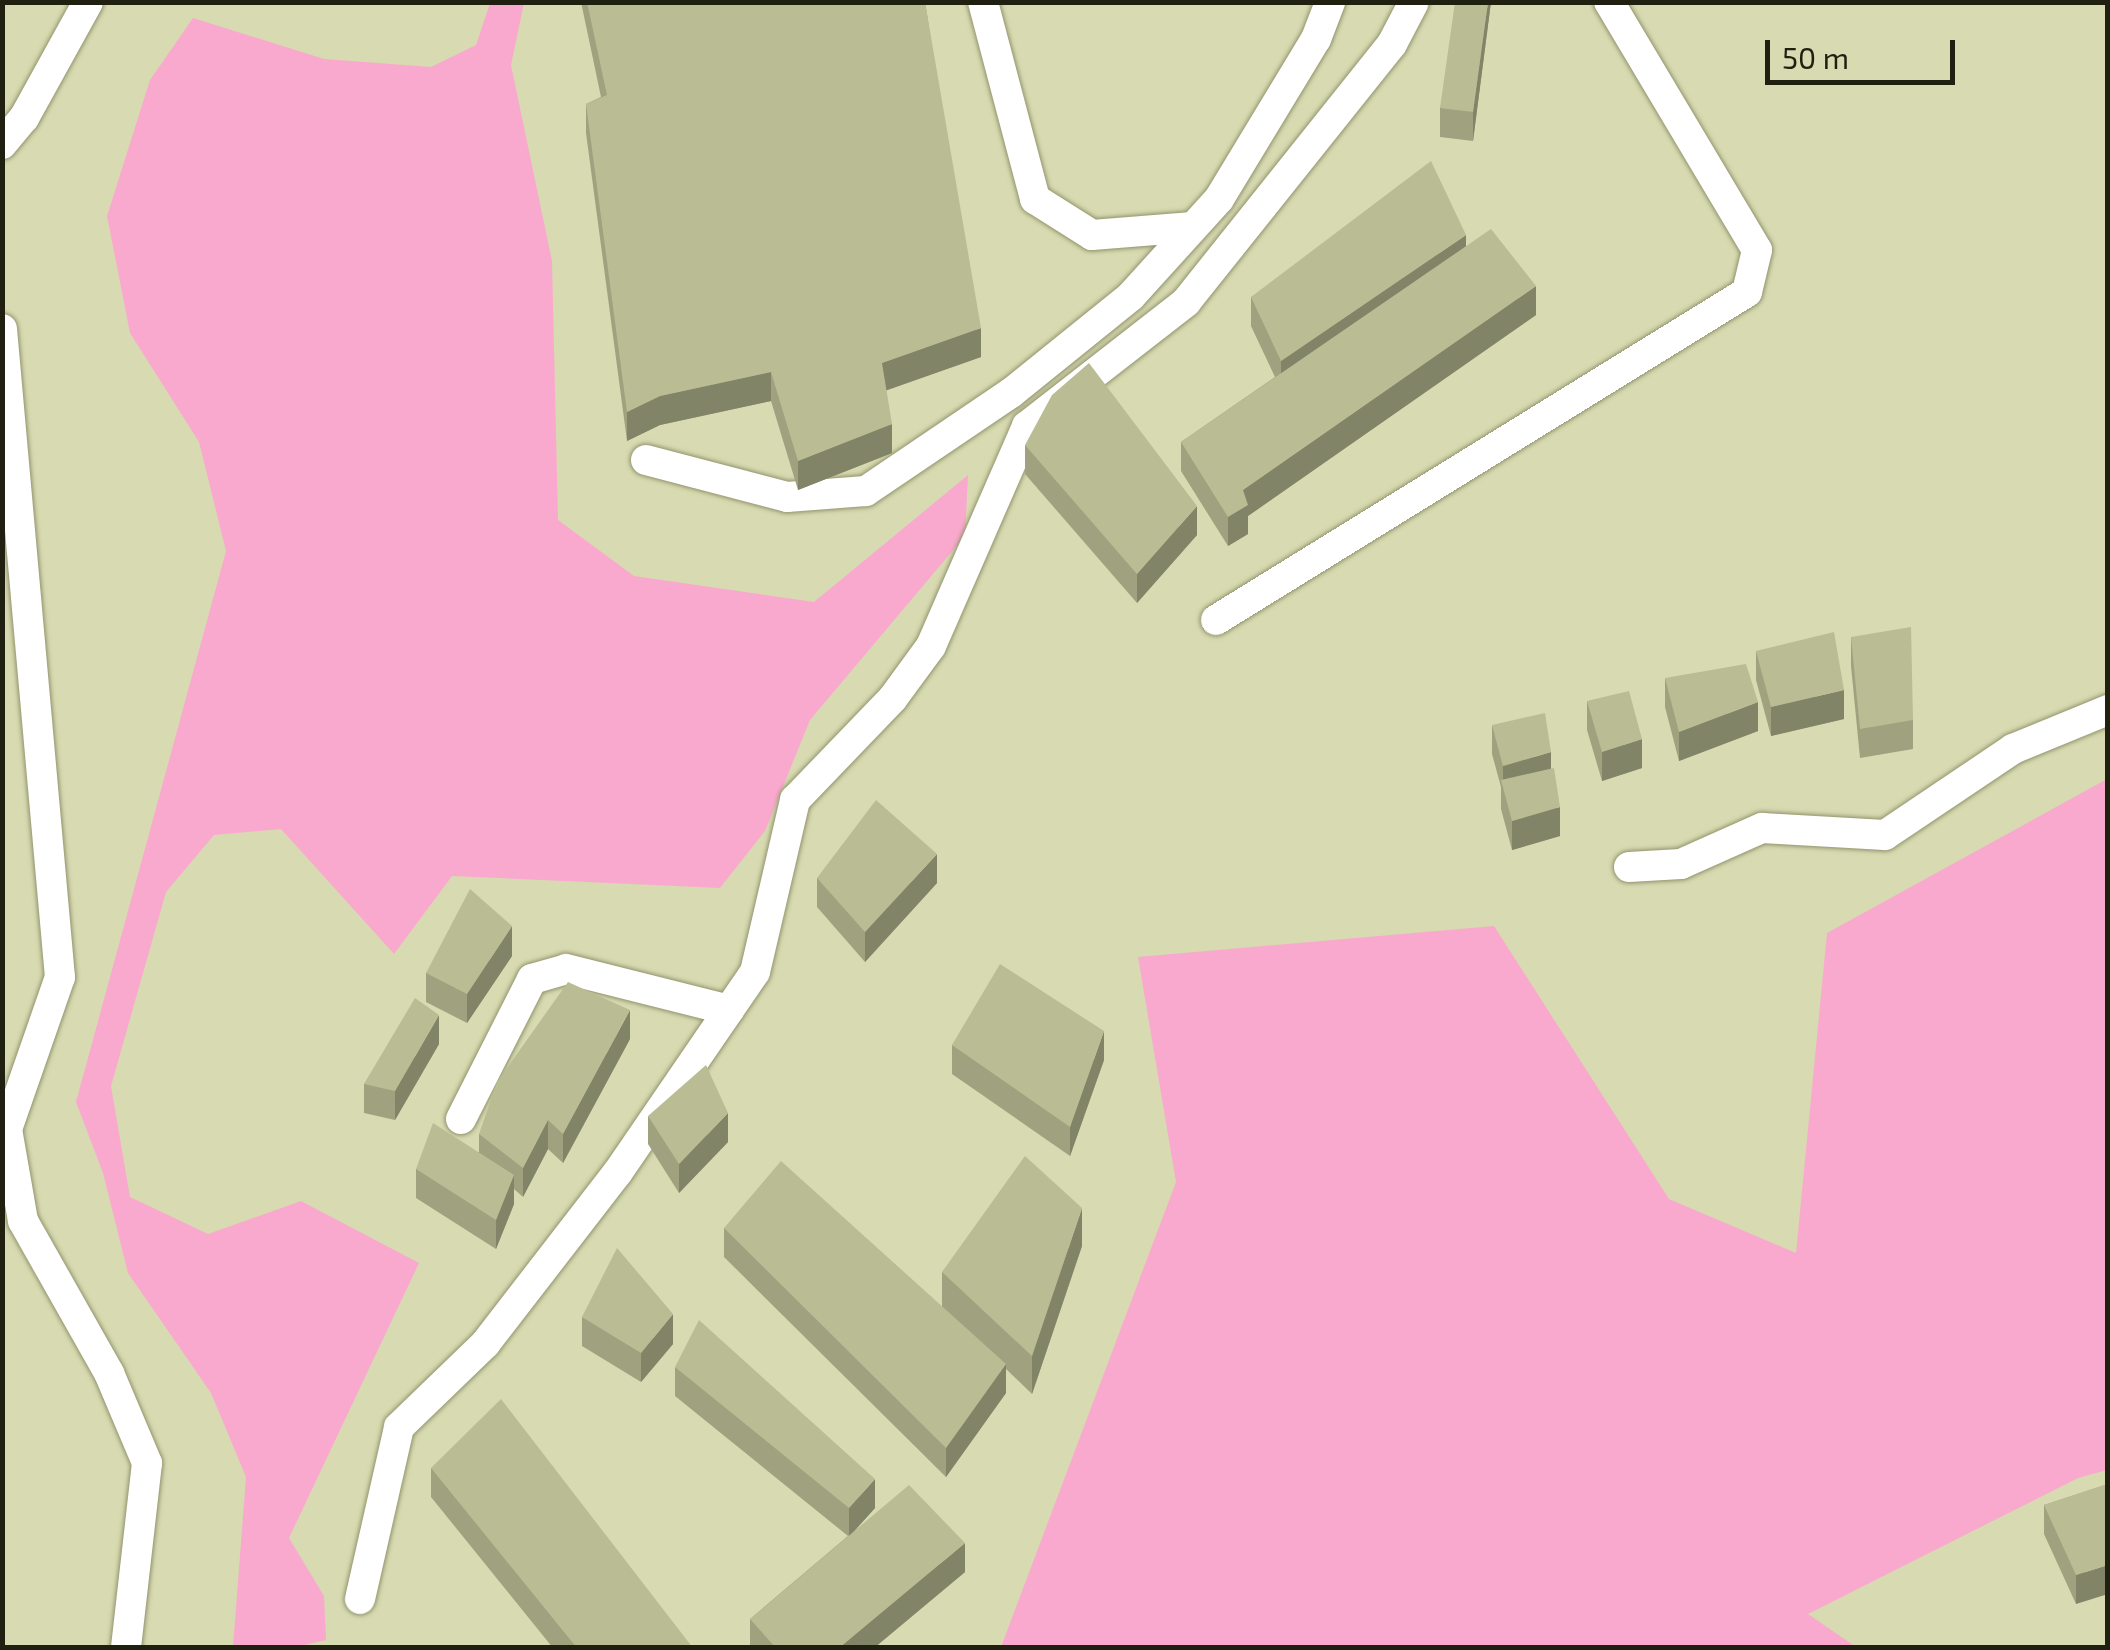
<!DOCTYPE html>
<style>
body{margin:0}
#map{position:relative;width:2110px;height:1650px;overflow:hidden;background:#d8dab1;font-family:"Exo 2",sans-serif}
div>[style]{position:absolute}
.green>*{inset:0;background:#faa9ce}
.roads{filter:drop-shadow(0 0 2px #92946d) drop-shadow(0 0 2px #92946d)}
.minor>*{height:30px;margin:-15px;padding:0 15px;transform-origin:15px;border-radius:15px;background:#fff}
.wall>*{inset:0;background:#a0a27f}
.shaded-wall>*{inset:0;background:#828468}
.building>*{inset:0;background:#babc94}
span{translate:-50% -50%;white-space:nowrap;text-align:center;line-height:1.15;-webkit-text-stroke:8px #d8dab1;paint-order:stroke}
.frame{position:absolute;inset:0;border:5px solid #1f2010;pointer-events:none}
.scale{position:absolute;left:1765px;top:40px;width:190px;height:45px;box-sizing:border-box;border:5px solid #1f2010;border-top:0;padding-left:12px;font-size:30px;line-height:35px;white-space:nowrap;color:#1f2010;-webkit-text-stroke:8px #d8dab1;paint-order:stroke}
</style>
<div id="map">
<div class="green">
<i style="clip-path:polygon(490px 3px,524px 3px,511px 65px,552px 261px,558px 520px,634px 576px,814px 602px,968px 475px,965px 536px,810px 720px,765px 831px,720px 888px,452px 876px,394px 954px,281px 829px,214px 835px,166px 892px,111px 1086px,130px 1197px,208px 1234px,301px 1201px,419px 1263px,289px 1538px,324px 1596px,326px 1640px,296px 1647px,233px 1647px,246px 1477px,211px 1393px,128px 1273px,103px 1173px,76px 1102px,226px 551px,199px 442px,130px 333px,107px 216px,150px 80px,193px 18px,324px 59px,431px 67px,476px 45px)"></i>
<i style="clip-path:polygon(2107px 779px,2107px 1470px,2078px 1478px,1808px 1614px,1856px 1647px,1001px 1647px,1176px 1182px,1138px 957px,1494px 926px,1669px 1199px,1796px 1253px,1827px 933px)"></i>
</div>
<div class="roads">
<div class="minor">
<i style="left:983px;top:2px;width:204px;rotate:75.2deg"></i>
<i style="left:1035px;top:199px;width:67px;rotate:32.3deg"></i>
<i style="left:1092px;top:235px;width:101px;rotate:-4.5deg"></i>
<i style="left:2px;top:144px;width:34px;rotate:-50deg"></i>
<i style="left:24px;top:118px;width:132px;rotate:-61.1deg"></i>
<i style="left:2px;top:329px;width:651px;rotate:84.89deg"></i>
<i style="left:60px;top:977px;width:161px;rotate:109.2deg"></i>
<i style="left:7px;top:1129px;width:93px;rotate:80.1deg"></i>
<i style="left:23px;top:1221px;width:175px;rotate:60.5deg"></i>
<i style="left:109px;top:1373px;width:98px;rotate:67.1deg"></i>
<i style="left:147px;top:1463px;width:186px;rotate:96.5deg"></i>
<i style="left:646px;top:460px;width:146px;rotate:14.7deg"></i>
<i style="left:787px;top:497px;width:79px;rotate:-4.3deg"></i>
<i style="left:866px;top:491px;width:175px;rotate:-34.1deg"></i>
<i style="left:1011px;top:393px;width:154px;rotate:-38.9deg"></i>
<i style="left:1131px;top:296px;width:131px;rotate:-47.8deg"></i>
<i style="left:1219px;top:199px;width:187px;rotate:-58.8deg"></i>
<i style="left:1316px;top:39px;width:40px;rotate:-69deg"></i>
<i style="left:1216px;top:620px;width:624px;rotate:-31.7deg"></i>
<i style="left:1747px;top:292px;width:43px;rotate:-76.6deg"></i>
<i style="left:1757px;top:250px;width:289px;rotate:-120.8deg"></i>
<i style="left:1629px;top:867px;width:52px;rotate:-3.3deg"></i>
<i style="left:1681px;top:864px;width:89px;rotate:-24deg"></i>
<i style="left:1762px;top:828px;width:123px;rotate:3.3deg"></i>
<i style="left:1885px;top:835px;width:154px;rotate:-33.9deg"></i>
<i style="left:2013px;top:749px;width:103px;rotate:-22.3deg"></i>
<i style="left:461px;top:1119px;width:157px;rotate:-63.1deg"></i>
<i style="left:532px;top:979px;width:35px;rotate:-16deg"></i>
<i style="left:566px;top:969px;width:168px;rotate:14.1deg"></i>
<i style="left:360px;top:1599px;width:176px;rotate:-77.2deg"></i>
<i style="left:399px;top:1427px;width:120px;rotate:-44deg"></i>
<i style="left:485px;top:1344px;width:217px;rotate:-52.3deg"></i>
<i style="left:618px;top:1172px;width:242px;rotate:-55.6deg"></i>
<i style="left:755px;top:972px;width:177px;rotate:-76.9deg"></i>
<i style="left:795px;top:800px;width:141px;rotate:-46.1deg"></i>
<i style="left:893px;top:698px;width:64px;rotate:-53.8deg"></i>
<i style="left:931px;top:646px;width:240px;rotate:-66.4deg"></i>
<i style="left:1027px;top:426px;width:202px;rotate:-37.9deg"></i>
<i style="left:1186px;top:302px;width:330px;rotate:-51.4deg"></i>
<i style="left:1392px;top:44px;width:47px;rotate:-62.4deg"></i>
</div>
</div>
<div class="wall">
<i style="clip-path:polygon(581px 2px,925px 2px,981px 357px,886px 390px,892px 453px,798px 490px,771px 401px,660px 425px,627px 441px,586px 133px,586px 104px,601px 97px)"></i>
<i style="clip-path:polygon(1491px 2px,1473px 141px,1440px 137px,1440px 108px)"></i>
<i style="clip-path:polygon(1466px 247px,1536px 315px,1248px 516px,1248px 534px,1228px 546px,1181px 471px,1181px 442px,1275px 377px,1251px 326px,1251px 297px)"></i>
<i style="clip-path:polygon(1025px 445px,1197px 535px,1137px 603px,1025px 474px)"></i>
<i style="clip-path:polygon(1851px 637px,1913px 720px,1913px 749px,1860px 758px,1851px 666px)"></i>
<i style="clip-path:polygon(1756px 651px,1844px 719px,1771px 736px,1756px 680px)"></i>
<i style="clip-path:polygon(1665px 678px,1758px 731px,1679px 761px,1665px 707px)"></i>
<i style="clip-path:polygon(1587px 701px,1642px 768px,1602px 781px,1587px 730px)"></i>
<i style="clip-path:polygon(1492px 725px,1551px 769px,1560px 836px,1512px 850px,1501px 809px,1501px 787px,1492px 754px)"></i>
<i style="clip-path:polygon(817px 878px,937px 883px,865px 962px,817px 907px)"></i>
<i style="clip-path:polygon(512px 956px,467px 1023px,426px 1002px,426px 973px)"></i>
<i style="clip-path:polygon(630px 1039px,563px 1163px,548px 1149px,523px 1197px,514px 1189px,514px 1204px,496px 1249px,416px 1198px,416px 1169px,479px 1152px,479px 1134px)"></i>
<i style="clip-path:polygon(439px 1044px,395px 1120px,364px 1113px,364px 1084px)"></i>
<i style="clip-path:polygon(952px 1045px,1104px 1060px,1070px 1156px,952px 1074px)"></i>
<i style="clip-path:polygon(648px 1116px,728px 1142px,679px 1193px,648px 1144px)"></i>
<i style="clip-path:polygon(724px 1228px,942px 1307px,942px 1272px,1082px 1246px,1032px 1394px,1006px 1369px,1006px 1393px,946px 1477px,724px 1257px)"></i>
<i style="clip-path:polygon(582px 1317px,673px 1344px,641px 1382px,582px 1346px)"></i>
<i style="clip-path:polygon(675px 1367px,875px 1508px,854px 1531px,965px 1572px,874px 1648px,750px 1648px,750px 1619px,848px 1536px,675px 1396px)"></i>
<i style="clip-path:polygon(431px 1468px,693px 1648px,553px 1648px,431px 1497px)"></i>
<i style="clip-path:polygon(2108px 1484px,2076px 1604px,2044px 1534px,2044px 1505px)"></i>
</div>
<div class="shaded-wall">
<i style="clip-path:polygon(1488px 2px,1491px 2px,1473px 141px,1473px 112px)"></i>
<i style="clip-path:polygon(1466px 235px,1466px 264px,1281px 390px,1281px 361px)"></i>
<i style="clip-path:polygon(1536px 286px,1536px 315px,1248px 516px,1248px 534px,1228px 546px,1228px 517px,1243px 490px)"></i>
<i style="clip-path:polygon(981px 328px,981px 357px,882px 392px,882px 363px)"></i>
<i style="clip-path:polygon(771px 372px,771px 401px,660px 425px,627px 441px,627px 412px,660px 396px)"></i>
<i style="clip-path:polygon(892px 424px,892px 453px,798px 490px,798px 461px)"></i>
<i style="clip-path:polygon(1197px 506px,1197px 535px,1137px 603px,1137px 574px)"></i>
<i style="clip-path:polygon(1844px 690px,1844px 719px,1771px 736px,1771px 707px)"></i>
<i style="clip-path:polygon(1758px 702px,1758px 731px,1679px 761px,1679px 732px)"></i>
<i style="clip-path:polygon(1642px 739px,1642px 768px,1602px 781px,1602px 752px)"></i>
<i style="clip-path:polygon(1551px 752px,1551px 781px,1503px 788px,1503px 766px)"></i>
<i style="clip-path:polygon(1560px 807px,1560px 836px,1512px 850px,1512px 821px)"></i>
<i style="clip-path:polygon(937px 854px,937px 883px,865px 962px,865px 932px)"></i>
<i style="clip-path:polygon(512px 926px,512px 956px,467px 1023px,467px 994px)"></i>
<i style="clip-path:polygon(630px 1010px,630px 1039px,563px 1163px,563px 1134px)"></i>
<i style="clip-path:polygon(439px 1015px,439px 1044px,395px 1120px,395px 1091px)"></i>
<i style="clip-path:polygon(1104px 1031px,1104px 1060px,1070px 1156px,1070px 1127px)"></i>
<i style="clip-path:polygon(728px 1113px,728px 1142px,679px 1193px,679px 1164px)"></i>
<i style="clip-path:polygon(548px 1120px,548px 1149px,523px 1197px,523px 1168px)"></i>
<i style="clip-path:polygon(514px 1175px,514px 1204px,496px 1249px,496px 1220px)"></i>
<i style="clip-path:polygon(1082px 1208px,1082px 1246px,1032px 1394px,1032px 1356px)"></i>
<i style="clip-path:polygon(673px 1314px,673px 1344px,641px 1382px,641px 1353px)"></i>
<i style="clip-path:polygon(1006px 1364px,1006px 1393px,946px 1477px,946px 1448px)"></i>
<i style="clip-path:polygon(875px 1479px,875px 1508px,849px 1537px,849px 1508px)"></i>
<i style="clip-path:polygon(965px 1543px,965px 1572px,874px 1648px,839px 1648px)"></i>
<i style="clip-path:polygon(2108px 1565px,2108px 1594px,2076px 1604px,2076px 1575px)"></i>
</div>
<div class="building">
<i style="clip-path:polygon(587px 2px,925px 2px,981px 328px,882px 363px,892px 424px,798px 461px,771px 372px,660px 396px,627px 412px,586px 104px,607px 95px)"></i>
<i style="clip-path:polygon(1455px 2px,1488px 2px,1473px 112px,1440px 108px)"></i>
<i style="clip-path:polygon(1431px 161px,1466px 235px,1281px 361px,1251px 297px)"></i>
<i style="clip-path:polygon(1491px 229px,1536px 286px,1243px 490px,1248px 505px,1228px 517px,1181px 442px)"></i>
<i style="clip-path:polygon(1089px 363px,1197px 506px,1137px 574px,1025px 445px,1052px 395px)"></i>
<i style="clip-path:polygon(1911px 627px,1913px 720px,1860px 729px,1851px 637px)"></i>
<i style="clip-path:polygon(1834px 632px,1844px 690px,1771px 707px,1756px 651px)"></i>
<i style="clip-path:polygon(1746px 664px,1758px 702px,1679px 732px,1665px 678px)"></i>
<i style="clip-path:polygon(1629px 691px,1642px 739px,1602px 752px,1587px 701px)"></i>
<i style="clip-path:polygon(1545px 713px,1551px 752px,1503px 766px,1492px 725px)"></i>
<i style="clip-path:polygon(1554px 768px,1560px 807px,1512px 821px,1501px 780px)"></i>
<i style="clip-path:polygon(876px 800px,937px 854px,865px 932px,817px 878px)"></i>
<i style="clip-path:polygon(470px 889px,512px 926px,467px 994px,426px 973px)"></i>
<i style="clip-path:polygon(1000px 964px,1104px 1031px,1070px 1127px,952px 1045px)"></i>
<i style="clip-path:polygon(568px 982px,630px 1010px,563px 1134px,548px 1120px,523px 1168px,479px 1134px,497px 1082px)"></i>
<i style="clip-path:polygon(415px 998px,439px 1015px,395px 1091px,364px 1084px)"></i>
<i style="clip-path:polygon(706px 1065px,728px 1113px,679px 1164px,648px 1116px)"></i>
<i style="clip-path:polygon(433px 1123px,514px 1175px,496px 1220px,416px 1169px)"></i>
<i style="clip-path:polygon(1025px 1156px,1082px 1208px,1032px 1356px,942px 1272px)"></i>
<i style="clip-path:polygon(781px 1161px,1006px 1364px,946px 1448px,724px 1228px)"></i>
<i style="clip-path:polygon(617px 1248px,673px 1314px,641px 1353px,582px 1317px)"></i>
<i style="clip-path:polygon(699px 1320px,875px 1479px,849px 1508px,675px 1367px)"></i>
<i style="clip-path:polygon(501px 1399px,693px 1648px,577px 1648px,431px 1468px)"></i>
<i style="clip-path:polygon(2108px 1484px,2108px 1565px,2076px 1575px,2044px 1505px)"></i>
<i style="clip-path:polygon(909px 1485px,965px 1543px,839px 1648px,776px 1648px,750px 1619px)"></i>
</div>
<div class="frame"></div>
<div class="scale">50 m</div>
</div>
